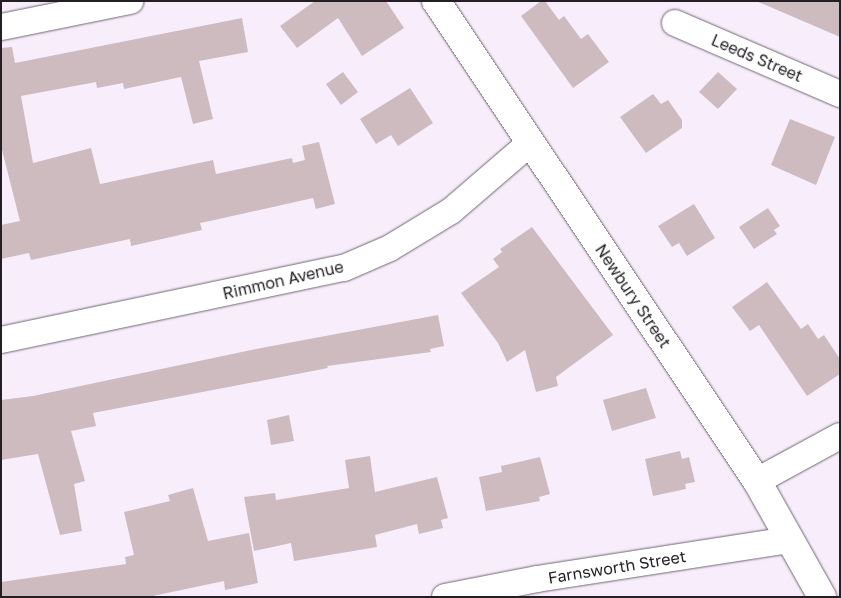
<!DOCTYPE html>
<style>
body{margin:0}
#map{position:relative;width:841px;height:598px;overflow:hidden;background:#f8eefb;font-family:"Golos Text",sans-serif}
div>[style]{position:absolute}
.building>*{inset:0;background:#cdbbc0}
.roads{filter:drop-shadow(0 0 1px #6f6672) drop-shadow(0 0 1px #6f6672)}
.minor>*{height:26px;margin:-13px;padding:0 13px;transform-origin:13px;border-radius:13px;background:#fff}
.tertiary>*{height:28px;margin:-14px;padding:0 14px;transform-origin:14px;border-radius:14px;background:#fff}
span{translate:-50% -50%;white-space:nowrap;text-align:center;line-height:1.15;-webkit-text-stroke:5px #fff;paint-order:stroke}
.street-label{font-size:16px;color:#231f24}
.frame{position:absolute;inset:0;border:2px solid #231f24;pointer-events:none}
</style>
<div id="map">
<div class="building">
<i style="clip-path:polygon(315px 1px,386px 1px,404px 28px,362px 56px,338px 18px,297px 48px,280px 26px)"></i>
<i style="clip-path:polygon(541px 1px,545px 1px,559px 20px,564px 16px,581px 39px,588px 34px,609px 62px,573px 88px,521px 16px)"></i>
<i style="clip-path:polygon(756px 1px,840px 1px,840px 37px)"></i>
<i style="clip-path:polygon(242px 18px,248px 52px,199px 61px,213px 119px,193px 124px,181px 77px,124px 89px,123px 83px,97px 88px,96px 82px,21px 96px,33px 163px,91px 148px,100px 184px,213px 160px,216px 174px,292px 158px,293px 163px,305px 160px,302px 146px,319px 142px,335px 204px,316px 209px,313px 198px,210px 221px,200px 223px,202px 230px,131px 246px,130px 239px,31px 260px,29px 253px,1px 259px,1px 225px,20px 221px,1px 146px,1px 48px,12px 47px,15px 63px)"></i>
<i style="clip-path:polygon(343px 72px,358px 92px,341px 105px,326px 84px)"></i>
<i style="clip-path:polygon(718px 72px,737px 89px,718px 109px,699px 92px)"></i>
<i style="clip-path:polygon(410px 88px,433px 123px,398px 146px,391px 135px,376px 144px,360px 119px)"></i>
<i style="clip-path:polygon(653px 94px,661px 104px,668px 100px,682px 120px,682px 128px,646px 153px,620px 117px)"></i>
<i style="clip-path:polygon(790px 119px,835px 137px,816px 185px,771px 165px)"></i>
<i style="clip-path:polygon(694px 204px,715px 238px,687px 256px,679px 243px,672px 247px,658px 226px)"></i>
<i style="clip-path:polygon(768px 208px,780px 226px,774px 230px,777px 234px,754px 249px,739px 227px)"></i>
<i style="clip-path:polygon(532px 227px,613px 335px,556px 377px,558px 386px,536px 392px,525px 350px,507px 362px,498px 343px,461px 293px,499px 267px,493px 259px,502px 252px,500px 249px)"></i>
<i style="clip-path:polygon(767px 282px,801px 329px,808px 324px,818px 339px,824px 335px,840px 359px,840px 374px,807px 396px,759px 325px,750px 331px,732px 307px)"></i>
<i style="clip-path:polygon(438px 315px,444px 346px,430px 349px,431px 352px,327px 366px,328px 368px,93px 413px,96px 426px,71px 431px,85px 481px,74px 484px,82px 531px,60px 535px,38px 454px,1px 460px,1px 400px,33px 396px,261px 348px)"></i>
<i style="clip-path:polygon(646px 388px,656px 418px,612px 431px,603px 400px)"></i>
<i style="clip-path:polygon(289px 415px,294px 441px,271px 445px,267px 420px)"></i>
<i style="clip-path:polygon(680px 451px,682px 459px,689px 457px,695px 482px,685px 484px,686px 489px,653px 496px,645px 459px)"></i>
<i style="clip-path:polygon(370px 456px,375px 492px,437px 477px,448px 518px,441px 520px,443px 528px,419px 534px,417px 524px,375px 535px,377px 547px,294px 561px,291px 543px,254px 551px,244px 497px,275px 493px,276px 500px,349px 488px,345px 460px)"></i>
<i style="clip-path:polygon(540px 457px,550px 494px,539px 497px,540px 501px,486px 511px,479px 477px,502px 472px,501px 466px)"></i>
<i style="clip-path:polygon(193px 488px,208px 541px,249px 533px,258px 583px,225px 590px,224px 581px,148px 597px,1px 597px,1px 582px,126px 564px,125px 557px,134px 555px,124px 512px,170px 501px,168px 495px)"></i>
</div>
<div class="roads">
<div class="minor">
<i style="left:675px;top:23px;width:180px;rotate:23.3deg"></i>
<i style="left:1px;top:27px;width:132px;rotate:-11.4deg"></i>
<i style="left:1px;top:340px;width:350px;rotate:-11.9deg"></i>
<i style="left:344px;top:268px;width:50px;rotate:-23.5deg"></i>
<i style="left:390px;top:248px;width:71px;rotate:-31.2deg"></i>
<i style="left:451px;top:211px;width:104px;rotate:-40.7deg"></i>
<i style="left:757px;top:481px;width:94px;rotate:-28.5deg"></i>
<i style="left:445px;top:597px;width:94px;rotate:-11.1deg"></i>
<i style="left:537px;top:579px;width:256px;rotate:-8.8deg"></i>
</div>
<div class="tertiary">
<i style="left:436px;top:1px;width:577px;rotate:56.23deg"></i>
<i style="left:757px;top:481px;width:133px;rotate:60.7deg"></i>
</div>
</div>
<div class="street-label">
<span style="left:757px;top:58px;rotate:23deg">Leeds Street</span>
<span style="left:283px;top:280px;rotate:-13deg">Rimmon Avenue</span>
<span style="left:633px;top:296px;rotate:56deg">Newbury Street</span>
<span style="left:617px;top:567px;rotate:-9deg">Farnsworth Street</span>
</div>
<div class="frame"></div>
</div>
